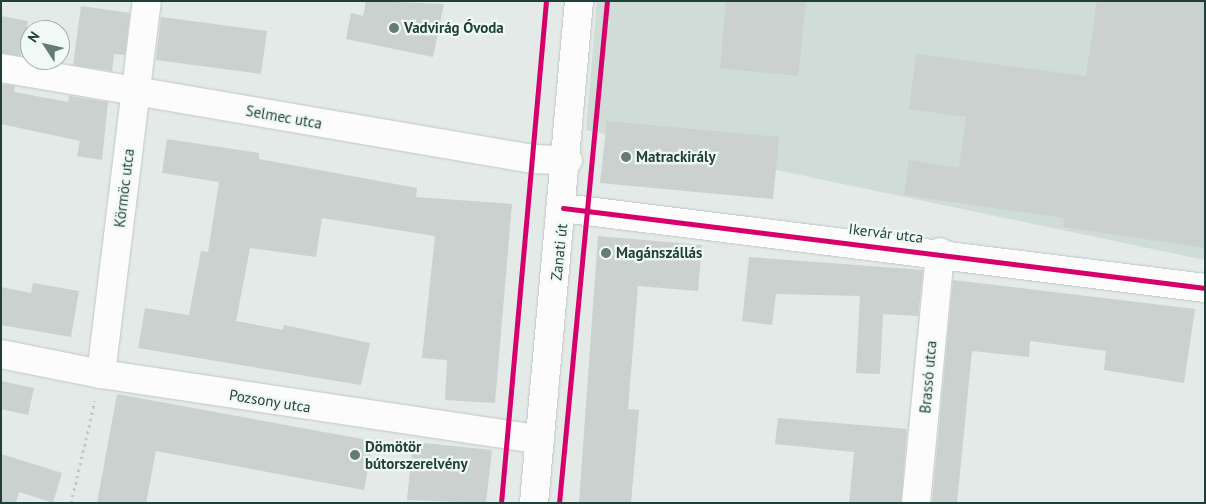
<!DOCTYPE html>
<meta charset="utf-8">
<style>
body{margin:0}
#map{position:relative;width:1206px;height:504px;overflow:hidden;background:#e3eae7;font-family:"PT Sans",sans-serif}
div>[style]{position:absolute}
.built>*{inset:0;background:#d0dcd7}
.building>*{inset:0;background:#cad1ce}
.path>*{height:3px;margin-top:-1.5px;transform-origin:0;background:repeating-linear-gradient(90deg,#c0cac8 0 2.5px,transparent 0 6.5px)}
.roads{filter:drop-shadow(0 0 1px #c0c7c4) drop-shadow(0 0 1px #c0c7c4)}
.minor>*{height:28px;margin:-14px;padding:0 14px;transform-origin:14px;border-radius:14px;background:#fbfcfb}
.cycleway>*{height:5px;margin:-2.5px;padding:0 2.5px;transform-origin:2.5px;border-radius:2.5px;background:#d6006c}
.dots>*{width:14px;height:14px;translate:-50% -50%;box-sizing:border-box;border:2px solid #f1f9f6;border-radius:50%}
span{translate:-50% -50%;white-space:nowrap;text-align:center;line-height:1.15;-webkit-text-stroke:4.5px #f1f9f6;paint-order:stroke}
.poi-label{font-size:15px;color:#1f3f39;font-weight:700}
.left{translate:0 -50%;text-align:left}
.street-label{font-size:15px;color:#1f3f39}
.frame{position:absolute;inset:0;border:2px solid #1f3f39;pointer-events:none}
.north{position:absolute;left:20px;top:20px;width:50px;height:50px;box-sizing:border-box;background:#f1f9f6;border:1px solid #9dafaa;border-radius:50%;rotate:305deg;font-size:14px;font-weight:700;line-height:20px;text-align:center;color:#1f3f39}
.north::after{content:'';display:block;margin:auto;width:18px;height:22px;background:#647b76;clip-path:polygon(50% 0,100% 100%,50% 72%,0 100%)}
</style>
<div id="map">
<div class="built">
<i style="clip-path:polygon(597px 1px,1205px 1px,1205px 260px,586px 130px)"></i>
</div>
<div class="building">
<i style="clip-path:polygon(366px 1px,444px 4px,433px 57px,346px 39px,351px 13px,363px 16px)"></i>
<i style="clip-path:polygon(726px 1px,806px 1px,798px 76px,720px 68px)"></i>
<i style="clip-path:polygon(1097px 1px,1205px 1px,1205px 248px,1063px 227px,1064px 218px,904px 195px,909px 160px,959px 168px,966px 117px,909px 109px,916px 54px,1086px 76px)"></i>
<i style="clip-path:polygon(81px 6px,130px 13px,125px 55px,114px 54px,112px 71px,73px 65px)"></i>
<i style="clip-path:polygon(1px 16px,28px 21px,21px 56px,1px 53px)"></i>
<i style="clip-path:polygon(161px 17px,267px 31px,261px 74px,156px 60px)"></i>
<i style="clip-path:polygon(1px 84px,15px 86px,14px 92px,68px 102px,69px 96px,108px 102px,102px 160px,77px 156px,80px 141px,1px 124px)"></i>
<i style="clip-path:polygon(607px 121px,779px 137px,773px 199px,600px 183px)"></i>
<i style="clip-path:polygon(167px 139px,259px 153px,259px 159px,417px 188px,416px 197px,512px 204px,495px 403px,445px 400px,447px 360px,422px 358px,435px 236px,322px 218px,316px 257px,250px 248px,236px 321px,283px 330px,284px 325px,370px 343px,361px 385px,138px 348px,145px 308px,189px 315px,201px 251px,208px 252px,219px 182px,162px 173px)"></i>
<i style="clip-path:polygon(598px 236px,702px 245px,698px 291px,638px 286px,628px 409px,639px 410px,631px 503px,579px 503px)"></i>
<i style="clip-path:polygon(749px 257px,923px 270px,918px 316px,883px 314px,880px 374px,856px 373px,860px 296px,776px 294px,772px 325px,742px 321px)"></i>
<i style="clip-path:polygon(953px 280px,1195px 309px,1184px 383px,1104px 370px,1106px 351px,1030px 341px,1029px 357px,972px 351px,957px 503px,932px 503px)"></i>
<i style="clip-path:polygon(33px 283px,79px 291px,71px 337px,1px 325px,1px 287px,31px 293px)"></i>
<i style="clip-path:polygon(1px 381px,34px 388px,28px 415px,1px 409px)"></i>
<i style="clip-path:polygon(117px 394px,373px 441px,364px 490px,156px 451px,146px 503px,97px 503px)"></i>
<i style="clip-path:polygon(778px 418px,907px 429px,901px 503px,849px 503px,854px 452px,775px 444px)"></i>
<i style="clip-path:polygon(413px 442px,492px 450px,486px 503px,407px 500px)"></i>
<i style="clip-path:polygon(1px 454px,62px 473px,53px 503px,19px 492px,16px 503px,1px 503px)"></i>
</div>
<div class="path">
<i style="left:71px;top:503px;width:105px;rotate:-76.8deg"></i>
</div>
<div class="roads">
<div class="minor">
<i style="left:1px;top:68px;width:540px;rotate:9.71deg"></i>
<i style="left:533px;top:159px;width:35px;rotate:2deg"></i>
<i style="left:563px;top:208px;width:647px;rotate:7.1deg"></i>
<i style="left:1px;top:354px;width:102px;rotate:11.3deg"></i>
<i style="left:101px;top:374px;width:444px;rotate:8.5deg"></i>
<i style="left:101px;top:374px;width:376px;rotate:-83deg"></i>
<i style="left:534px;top:503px;width:504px;rotate:-84.88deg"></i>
<i style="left:916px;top:503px;width:252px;rotate:-84.5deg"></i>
</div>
</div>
<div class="cycleway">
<i style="left:563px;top:208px;width:647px;rotate:7.1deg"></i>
<i style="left:501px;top:503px;width:504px;rotate:-84.88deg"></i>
<i style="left:559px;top:503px;width:504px;rotate:-84.54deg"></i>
</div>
<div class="dots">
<i style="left:394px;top:28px;background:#647b76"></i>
<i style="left:626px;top:157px;background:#647b76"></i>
<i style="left:606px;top:253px;background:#647b76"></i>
<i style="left:355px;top:455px;background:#647b76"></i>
</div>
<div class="poi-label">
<span class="left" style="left:404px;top:28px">Vadvirág Óvoda</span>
<span class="left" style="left:636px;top:157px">Matrackirály</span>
<span class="left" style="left:616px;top:253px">Magánszállás</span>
<span class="left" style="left:365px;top:455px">Dömötör<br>bútorszerelvény</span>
</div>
<div class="street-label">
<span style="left:284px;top:117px;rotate:10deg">Selmec utca</span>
<span style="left:124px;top:188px;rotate:-83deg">Körmöc utca</span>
<span style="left:886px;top:233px;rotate:7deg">Ikervár utca</span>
<span style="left:559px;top:252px;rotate:-84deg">Zanati út</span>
<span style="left:928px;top:377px;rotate:-85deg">Brassó utca</span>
<span style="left:270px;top:401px;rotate:9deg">Pozsony utca</span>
</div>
<div class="frame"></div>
<div class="north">N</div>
</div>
